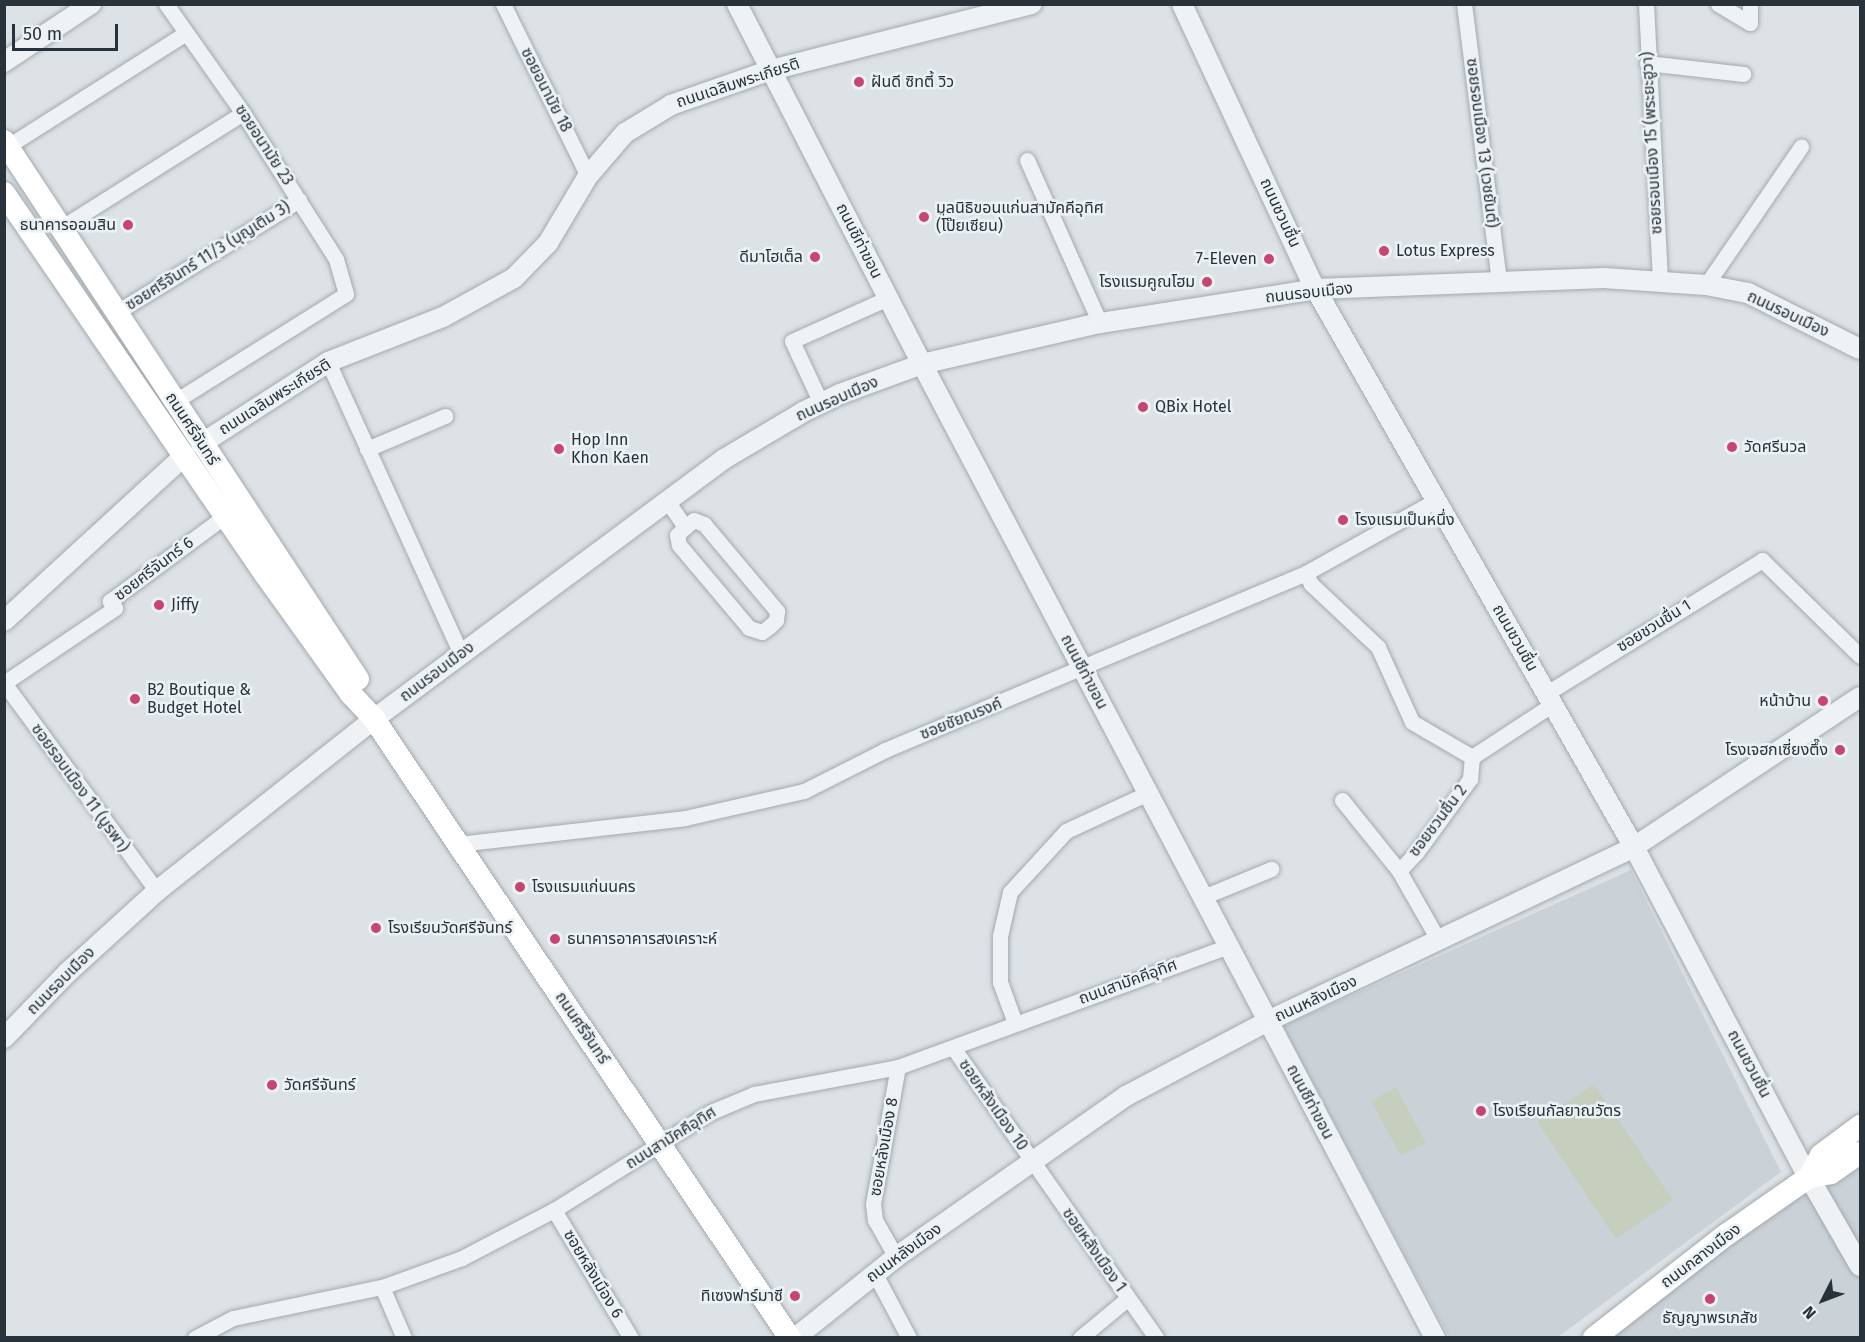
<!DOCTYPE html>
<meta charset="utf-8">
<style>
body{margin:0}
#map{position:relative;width:1865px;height:1342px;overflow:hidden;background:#dde2e6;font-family:"Fira Sans","Noto Sans Thai",sans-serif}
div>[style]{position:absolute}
.built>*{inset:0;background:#cbd2d7}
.green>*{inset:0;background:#c6cfbe}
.roads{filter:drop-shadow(0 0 2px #a3aaaf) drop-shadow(0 0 2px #a3aaaf)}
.minor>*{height:15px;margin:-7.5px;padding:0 7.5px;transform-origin:7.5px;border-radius:7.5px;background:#eff2f5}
.tertiary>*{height:20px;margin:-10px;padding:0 10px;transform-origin:10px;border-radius:10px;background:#eff2f5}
.secondary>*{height:22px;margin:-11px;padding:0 11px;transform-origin:11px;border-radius:11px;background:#fff}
.dots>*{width:16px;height:16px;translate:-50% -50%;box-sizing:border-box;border:3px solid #ecf1f4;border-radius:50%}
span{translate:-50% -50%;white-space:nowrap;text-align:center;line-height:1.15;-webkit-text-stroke:5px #ecf1f4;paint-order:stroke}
.poi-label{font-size:16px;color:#27323b}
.left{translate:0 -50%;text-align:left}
.right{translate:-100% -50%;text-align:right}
.street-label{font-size:16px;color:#27323b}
.frame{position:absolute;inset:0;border:6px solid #27323b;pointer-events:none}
.north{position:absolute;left:1793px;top:1270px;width:60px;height:60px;-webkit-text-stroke:4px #ecf1f4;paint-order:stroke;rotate:228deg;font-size:16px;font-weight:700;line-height:24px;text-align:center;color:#27323b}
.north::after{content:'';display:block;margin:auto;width:21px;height:27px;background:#27323b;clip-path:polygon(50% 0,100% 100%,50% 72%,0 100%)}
.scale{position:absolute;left:12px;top:24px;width:106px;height:27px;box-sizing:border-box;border:3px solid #27323b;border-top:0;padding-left:8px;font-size:18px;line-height:21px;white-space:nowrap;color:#27323b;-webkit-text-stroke:4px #ecf1f4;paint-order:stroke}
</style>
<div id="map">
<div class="built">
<i style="clip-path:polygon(1631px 870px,1781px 1172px,1558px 1337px,1449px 1337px,1283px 1026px)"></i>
<i style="clip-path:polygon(1860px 1156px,1860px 1337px,1594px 1338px,1817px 1184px)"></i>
</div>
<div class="green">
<i style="clip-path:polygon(1594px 1084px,1673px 1200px,1616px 1239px,1537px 1122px)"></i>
<i style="clip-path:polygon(1396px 1087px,1426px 1143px,1401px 1156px,1371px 1101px)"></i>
</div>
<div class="roads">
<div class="minor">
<i style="left:166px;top:4px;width:133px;rotate:54.8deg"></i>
<i style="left:243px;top:113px;width:173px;rotate:57.5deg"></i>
<i style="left:336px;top:259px;width:36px;rotate:74deg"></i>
<i style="left:346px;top:294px;width:203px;rotate:147.9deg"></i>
<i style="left:503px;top:4px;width:192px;rotate:63.7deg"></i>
<i style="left:1464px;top:4px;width:280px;rotate:82.8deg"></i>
<i style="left:1646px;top:4px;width:277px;rotate:87.1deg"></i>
<i style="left:1718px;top:4px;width:37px;rotate:31deg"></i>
<i style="left:1750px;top:4px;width:19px;rotate:90deg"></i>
<i style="left:1647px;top:63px;width:97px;rotate:6.5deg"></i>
<i style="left:8px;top:146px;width:211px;rotate:-32.4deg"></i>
<i style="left:1027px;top:160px;width:179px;rotate:65.9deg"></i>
<i style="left:62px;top:227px;width:214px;rotate:-32.2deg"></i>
<i style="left:1706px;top:285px;width:168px;rotate:-55.5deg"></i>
<i style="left:117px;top:312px;width:214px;rotate:-31.6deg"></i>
<i style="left:328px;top:362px;width:321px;rotate:65.5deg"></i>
<i style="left:821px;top:403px;width:68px;rotate:-115.1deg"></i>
<i style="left:792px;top:341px;width:105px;rotate:-24.1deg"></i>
<i style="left:367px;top:449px;width:85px;rotate:-22.9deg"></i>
<i style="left:667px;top:501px;width:32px;rotate:55deg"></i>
<i style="left:685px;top:527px;width:11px;rotate:-38deg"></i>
<i style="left:694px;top:520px;width:11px;rotate:22deg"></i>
<i style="left:704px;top:524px;width:114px;rotate:50deg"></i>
<i style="left:777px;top:611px;width:9px;rotate:96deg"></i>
<i style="left:776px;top:620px;width:8px;rotate:135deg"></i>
<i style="left:770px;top:626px;width:10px;rotate:143deg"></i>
<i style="left:762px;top:632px;width:14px;rotate:-163deg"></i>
<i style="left:749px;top:628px;width:109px;rotate:-130.1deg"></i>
<i style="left:679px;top:545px;width:10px;rotate:-101deg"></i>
<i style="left:677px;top:535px;width:11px;rotate:-45deg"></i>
<i style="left:1306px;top:573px;width:12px;rotate:66deg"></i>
<i style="left:1311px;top:584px;width:92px;rotate:43.2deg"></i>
<i style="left:1378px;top:647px;width:82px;rotate:65.6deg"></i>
<i style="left:1412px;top:722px;width:69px;rotate:30.3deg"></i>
<i style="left:4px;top:683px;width:134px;rotate:-34deg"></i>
<i style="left:115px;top:608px;width:9px;rotate:-126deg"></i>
<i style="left:110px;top:601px;width:143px;rotate:-36.5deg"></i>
<i style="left:4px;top:683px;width:258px;rotate:53.7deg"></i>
<i style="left:1547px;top:693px;width:253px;rotate:-31.7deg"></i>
<i style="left:1762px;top:560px;width:137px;rotate:44.4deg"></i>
<i style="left:1342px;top:800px;width:91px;rotate:51.2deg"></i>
<i style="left:1399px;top:871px;width:81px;rotate:60.3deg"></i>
<i style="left:458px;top:844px;width:228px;rotate:-6.5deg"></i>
<i style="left:685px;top:818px;width:122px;rotate:-12.8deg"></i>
<i style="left:804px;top:791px;width:91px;rotate:-26.8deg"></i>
<i style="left:885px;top:750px;width:457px;rotate:-22.8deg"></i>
<i style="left:1306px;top:573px;width:148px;rotate:-29.2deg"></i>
<i style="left:1399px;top:871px;width:25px;rotate:-47deg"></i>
<i style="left:1416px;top:853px;width:92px;rotate:-53.9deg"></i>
<i style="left:1470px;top:779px;width:22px;rotate:-85deg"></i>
<i style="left:1472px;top:757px;width:97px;rotate:-33.2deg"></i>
<i style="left:1203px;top:897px;width:74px;rotate:-22.4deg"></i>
<i style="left:1015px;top:1023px;width:44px;rotate:-110.1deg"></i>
<i style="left:1000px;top:982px;width:46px;rotate:-90deg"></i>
<i style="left:1000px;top:936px;width:45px;rotate:-77.2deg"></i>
<i style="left:1010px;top:892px;width:83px;rotate:-47.4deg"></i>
<i style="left:1066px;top:831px;width:90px;rotate:-24.9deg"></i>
<i style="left:954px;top:1049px;width:353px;rotate:55deg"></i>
<i style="left:554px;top:1210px;width:149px;rotate:59deg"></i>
<i style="left:896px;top:1257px;width:43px;rotate:-119.6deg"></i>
<i style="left:875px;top:1220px;width:16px;rotate:-97deg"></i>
<i style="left:873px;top:1204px;width:139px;rotate:-79.7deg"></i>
<i style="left:875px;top:1274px;width:72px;rotate:62deg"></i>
<i style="left:382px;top:1287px;width:56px;rotate:66.7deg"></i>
<i style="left:195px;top:1338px;width:43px;rotate:-27.8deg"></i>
<i style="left:233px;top:1318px;width:152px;rotate:-11.8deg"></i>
<i style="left:382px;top:1287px;width:85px;rotate:-19.9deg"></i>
<i style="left:462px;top:1258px;width:104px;rotate:-27.6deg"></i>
<i style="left:554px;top:1210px;width:185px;rotate:-32deg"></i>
<i style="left:711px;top:1112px;width:47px;rotate:-22.7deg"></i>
<i style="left:754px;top:1094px;width:147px;rotate:-10.6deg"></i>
<i style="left:898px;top:1067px;width:352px;rotate:-20.1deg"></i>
<i style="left:1080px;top:1338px;width:61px;rotate:-39.7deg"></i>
</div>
<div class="tertiary">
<i style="left:737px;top:4px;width:405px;rotate:62.8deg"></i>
<i style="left:922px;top:364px;width:1101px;rotate:62.22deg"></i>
<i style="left:1182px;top:4px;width:306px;rotate:65deg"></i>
<i style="left:1311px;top:281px;width:652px;rotate:60.29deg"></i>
<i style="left:1634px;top:847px;width:362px;rotate:62.2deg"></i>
<i style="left:1803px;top:1167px;width:114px;rotate:60.1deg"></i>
<i style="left:4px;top:62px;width:105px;rotate:-33.7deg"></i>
<i style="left:201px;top:444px;width:151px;rotate:-32.8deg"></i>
<i style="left:328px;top:362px;width:123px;rotate:-21.4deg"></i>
<i style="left:443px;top:317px;width:81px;rotate:-28.8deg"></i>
<i style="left:514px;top:278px;width:49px;rotate:-45.8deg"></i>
<i style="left:548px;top:243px;width:78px;rotate:-59.2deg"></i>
<i style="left:588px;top:176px;width:57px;rotate:-49.3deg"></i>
<i style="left:625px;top:133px;width:54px;rotate:-31.3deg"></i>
<i style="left:671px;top:105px;width:106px;rotate:-19.3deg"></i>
<i style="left:771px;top:70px;width:269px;rotate:-14.2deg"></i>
<i style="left:4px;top:621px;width:244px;rotate:-42.5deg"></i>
<i style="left:4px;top:1038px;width:91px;rotate:-45.9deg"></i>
<i style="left:67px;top:973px;width:122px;rotate:-42.3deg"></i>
<i style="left:157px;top:891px;width:277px;rotate:-38.4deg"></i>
<i style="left:374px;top:719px;width:436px;rotate:-36.6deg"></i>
<i style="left:724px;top:459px;width:92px;rotate:-30.7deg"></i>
<i style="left:803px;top:412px;width:41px;rotate:-25.9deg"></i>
<i style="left:840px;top:394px;width:87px;rotate:-20.1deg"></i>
<i style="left:922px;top:364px;width:183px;rotate:-13deg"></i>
<i style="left:1100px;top:323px;width:219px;rotate:-8.9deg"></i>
<i style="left:1316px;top:289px;width:288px;rotate:-2.2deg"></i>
<i style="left:1604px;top:278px;width:102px;rotate:3.9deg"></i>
<i style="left:1706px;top:285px;width:43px;rotate:10.8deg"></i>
<i style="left:1748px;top:293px;width:125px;rotate:26.6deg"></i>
<i style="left:795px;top:1338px;width:129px;rotate:-38.7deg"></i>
<i style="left:896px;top:1257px;width:281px;rotate:-35deg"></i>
<i style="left:1126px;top:1096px;width:161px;rotate:-27.8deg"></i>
<i style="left:1268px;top:1021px;width:405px;rotate:-25.4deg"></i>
<i style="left:1634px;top:847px;width:271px;rotate:-33.6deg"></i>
</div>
<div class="secondary">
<i style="left:4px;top:141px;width:644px;rotate:56.66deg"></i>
<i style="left:4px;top:193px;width:462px;rotate:55.6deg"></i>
<i style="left:265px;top:574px;width:148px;rotate:54.4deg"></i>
<i style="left:351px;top:694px;width:34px;rotate:47deg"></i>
<i style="left:374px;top:719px;width:746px;rotate:56.1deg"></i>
<i style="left:1809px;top:1177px;width:25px;rotate:-61deg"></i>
<i style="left:1821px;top:1155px;width:49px;rotate:-36.6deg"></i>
<i style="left:1594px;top:1338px;width:167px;rotate:-38deg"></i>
<i style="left:1726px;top:1235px;width:101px;rotate:-34.9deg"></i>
<i style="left:1809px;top:1177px;width:22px;rotate:-10deg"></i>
<i style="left:1831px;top:1173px;width:35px;rotate:-35deg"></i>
</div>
</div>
<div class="dots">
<i style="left:859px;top:82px;background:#c64671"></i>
<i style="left:924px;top:217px;background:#c64671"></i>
<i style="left:128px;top:225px;background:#c64671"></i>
<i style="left:1384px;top:251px;background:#c64671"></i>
<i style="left:815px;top:257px;background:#c64671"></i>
<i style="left:1269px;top:259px;background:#c64671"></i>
<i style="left:1207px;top:282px;background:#c64671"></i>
<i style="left:1143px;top:407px;background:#c64671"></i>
<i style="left:1732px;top:447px;background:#c64671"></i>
<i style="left:559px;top:449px;background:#c64671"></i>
<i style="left:1343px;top:520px;background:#c64671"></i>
<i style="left:159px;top:605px;background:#c64671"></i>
<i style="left:135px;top:699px;background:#c64671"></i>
<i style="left:1823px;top:701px;background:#c64671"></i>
<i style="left:1840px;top:750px;background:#c64671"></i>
<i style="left:520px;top:887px;background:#c64671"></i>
<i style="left:376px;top:928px;background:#c64671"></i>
<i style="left:555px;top:939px;background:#c64671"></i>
<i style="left:272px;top:1085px;background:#c64671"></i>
<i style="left:1481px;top:1111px;background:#c64671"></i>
<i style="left:795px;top:1296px;background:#c64671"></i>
<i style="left:1710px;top:1299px;background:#c64671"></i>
</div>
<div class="poi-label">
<span class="left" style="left:871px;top:82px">ฝันดี ซิทตี้ วิว</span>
<span class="left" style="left:936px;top:217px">มูลนิธิขอนแก่นสามัคคีอุทิศ<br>(โป๊ยเซียน)</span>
<span class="right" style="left:116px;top:225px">ธนาคารออมสิน</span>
<span class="left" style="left:1396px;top:251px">Lotus Express</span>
<span class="right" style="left:803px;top:257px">ดีมาโฮเต็ล</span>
<span class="right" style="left:1257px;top:259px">7-Eleven</span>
<span class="right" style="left:1195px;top:282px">โรงแรมคูณโฮม</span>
<span class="left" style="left:1155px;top:407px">QBix Hotel</span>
<span class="left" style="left:571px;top:449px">Hop Inn<br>Khon Kaen</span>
<span class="left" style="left:1744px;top:447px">วัดศรีนวล</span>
<span class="left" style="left:1355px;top:520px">โรงแรมเป็นหนึ่ง</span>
<span class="left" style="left:171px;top:605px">Jiffy</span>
<span class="left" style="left:147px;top:699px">B2 Boutique &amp;<br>Budget Hotel</span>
<span class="right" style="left:1811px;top:701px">หน้าบ้าน</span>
<span class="right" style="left:1828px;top:750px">โรงเจฮกเซี่ยงตึ๊ง</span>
<span class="left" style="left:532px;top:887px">โรงแรมแก่นนคร</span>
<span class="left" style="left:388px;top:928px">โรงเรียนวัดศรีจันทร์</span>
<span class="left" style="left:567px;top:939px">ธนาคารอาคารสงเคราะห์</span>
<span class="left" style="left:284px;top:1085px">วัดศรีจันทร์</span>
<span class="left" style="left:1493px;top:1111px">โรงเรียนกัลยาณวัตร</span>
<span class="right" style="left:783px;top:1296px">ทิเซงฟาร์มาซี</span>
<span style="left:1710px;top:1318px">ธัญญาพรเภสัช</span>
</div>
<div class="street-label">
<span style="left:738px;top:83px;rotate:-18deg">ถนนเฉลิมพระเกียรติ</span>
<span style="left:546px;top:90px;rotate:63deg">ซอยอนามัย 18</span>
<span style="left:1482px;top:143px;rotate:83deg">ซอยรอบเมือง 13 (เวชยันต์)</span>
<span style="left:1652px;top:143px;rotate:-93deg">ซอยรอบเมือง 15 (พระยะฮูวา)</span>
<span style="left:264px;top:145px;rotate:57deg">ซอยอนามัย 23</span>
<span style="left:1280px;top:213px;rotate:65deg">ถนนชวนชื่น</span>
<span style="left:859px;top:241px;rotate:63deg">ถนนชีท่าขอน</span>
<span style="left:208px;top:256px;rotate:-32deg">ซอยศรีจันทร์ 11/3 (บุญเติม 3)</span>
<span style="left:1309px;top:293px;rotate:-6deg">ถนนรอบเมือง</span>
<span style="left:1788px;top:314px;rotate:25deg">ถนนรอบเมือง</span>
<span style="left:275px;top:397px;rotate:-32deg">ถนนเฉลิมพระเกียรติ</span>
<span style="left:837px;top:399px;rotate:-24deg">ถนนรอบเมือง</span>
<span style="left:192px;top:429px;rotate:57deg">ถนนศรีจันทร์</span>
<span style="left:154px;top:569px;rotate:-37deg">ซอยศรีจันทร์ 6</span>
<span style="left:1654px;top:626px;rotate:-32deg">ซอยชวนชื่น 1</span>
<span style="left:1515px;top:638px;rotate:60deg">ถนนชวนชื่น</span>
<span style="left:437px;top:672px;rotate:-37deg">ถนนรอบเมือง</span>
<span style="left:1084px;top:672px;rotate:62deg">ถนนชีท่าขอน</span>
<span style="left:961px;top:719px;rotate:-22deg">ซอยชัยณรงค์</span>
<span style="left:80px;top:788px;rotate:54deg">ซอยรอบเมือง 11 (บูรพา)</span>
<span style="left:1438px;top:821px;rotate:-53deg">ซอยชวนชื่น 2</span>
<span style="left:61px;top:981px;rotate:-45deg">ถนนรอบเมือง</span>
<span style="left:1128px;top:982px;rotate:-20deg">ถนนสามัคคีอุทิศ</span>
<span style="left:1316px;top:999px;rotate:-25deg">ถนนหลังเมือง</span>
<span style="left:582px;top:1028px;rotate:56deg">ถนนศรีจันทร์</span>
<span style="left:1749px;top:1064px;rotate:62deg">ถนนชวนชื่น</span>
<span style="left:1310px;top:1102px;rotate:62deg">ถนนชีท่าขอน</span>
<span style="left:993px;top:1105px;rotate:55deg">ซอยหลังเมือง 10</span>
<span style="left:671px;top:1138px;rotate:-32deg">ถนนสามัคคีอุทิศ</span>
<span style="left:884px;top:1147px;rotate:-80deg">ซอยหลังเมือง 8</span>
<span style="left:1094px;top:1250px;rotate:55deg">ซอยหลังเมือง 1</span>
<span style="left:904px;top:1253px;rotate:-36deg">ถนนหลังเมือง</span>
<span style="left:1701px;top:1256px;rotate:-37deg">ถนนกลางเมือง</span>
<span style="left:593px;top:1274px;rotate:59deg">ซอยหลังเมือง 6</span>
</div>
<div class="frame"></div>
<div class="north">N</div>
<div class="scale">50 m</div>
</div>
